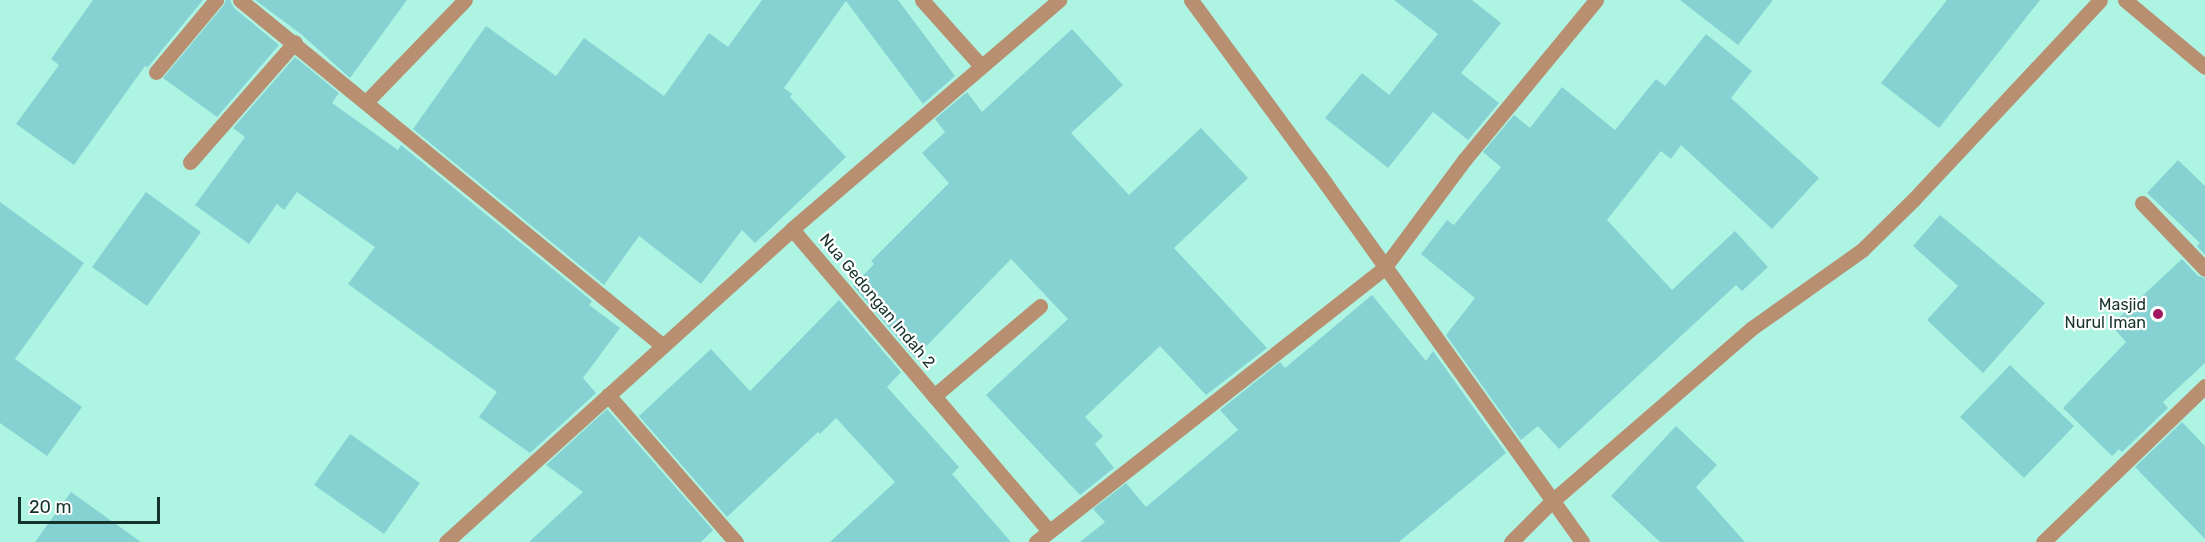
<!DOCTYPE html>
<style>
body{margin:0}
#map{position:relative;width:2205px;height:542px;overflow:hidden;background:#adf5e2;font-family:Rubik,sans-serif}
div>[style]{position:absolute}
.building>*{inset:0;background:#86d2d3}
.street>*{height:15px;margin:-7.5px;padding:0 7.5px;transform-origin:7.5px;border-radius:7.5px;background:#b98f72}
.dots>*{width:16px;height:16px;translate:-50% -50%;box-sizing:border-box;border:3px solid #fff;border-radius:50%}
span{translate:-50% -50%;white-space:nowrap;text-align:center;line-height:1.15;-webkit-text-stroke:4.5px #fff;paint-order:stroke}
.street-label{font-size:16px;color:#15322b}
.poi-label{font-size:16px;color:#15322b}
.right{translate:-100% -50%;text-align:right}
.scale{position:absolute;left:18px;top:497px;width:142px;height:27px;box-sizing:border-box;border:3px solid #15322b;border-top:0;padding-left:8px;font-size:18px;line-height:21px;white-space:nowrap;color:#15322b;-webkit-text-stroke:4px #fff;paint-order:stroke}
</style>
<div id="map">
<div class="building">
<i style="clip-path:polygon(93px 0,203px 0,148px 67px,145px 66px,74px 165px,16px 124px,59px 65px,51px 59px)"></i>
<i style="clip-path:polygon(226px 0,230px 0,234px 8px,279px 45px,217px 117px,163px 78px,223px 6px)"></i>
<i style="clip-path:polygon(255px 0,407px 0,350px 78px,301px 34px)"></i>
<i style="clip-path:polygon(762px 0,898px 0,955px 76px,923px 104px,846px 1px,784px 88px,792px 94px,790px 97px,846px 157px,755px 243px,742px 230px,701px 284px,639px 236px,604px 285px,413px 129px,486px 26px,556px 76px,584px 38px,664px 96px,709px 33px,728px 47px)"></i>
<i style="clip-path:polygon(1394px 0,1472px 0,1501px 23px,1461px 73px,1499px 103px,1468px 140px,1433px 112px,1388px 168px,1325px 118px,1362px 73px,1389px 95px,1438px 34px)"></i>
<i style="clip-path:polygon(1680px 0,1773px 0,1738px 45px)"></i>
<i style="clip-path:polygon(1947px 0,2040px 0,1939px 128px,1881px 83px)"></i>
<i style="clip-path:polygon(1072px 29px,1123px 85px,1071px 133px,1129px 195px,1201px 128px,1248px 178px,1174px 248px,1267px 348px,1206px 395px,1160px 346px,1085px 417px,1103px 436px,1095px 444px,1114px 468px,1080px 495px,986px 395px,1068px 319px,1011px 259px,915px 358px,853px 286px,874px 264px,871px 261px,949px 183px,922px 153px,945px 132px,935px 119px,967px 92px,982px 112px)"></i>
<i style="clip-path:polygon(1706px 34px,1752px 71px,1731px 98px,1819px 178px,1772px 229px,1681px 145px,1671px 159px,1661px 151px,1607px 220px,1672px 290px,1735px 231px,1768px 267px,1742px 291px,1736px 285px,1559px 449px,1538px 426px,1521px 440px,1446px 335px,1475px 298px,1421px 254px,1447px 220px,1454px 225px,1501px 167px,1483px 152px,1514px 115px,1530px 128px,1562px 87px,1615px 130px,1656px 79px,1665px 86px)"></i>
<i style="clip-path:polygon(295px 57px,339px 93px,332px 103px,398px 150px,401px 145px,592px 301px,589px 305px,620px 328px,583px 378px,596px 393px,530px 453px,479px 417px,497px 392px,348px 284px,375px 247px,297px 192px,284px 210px,277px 204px,249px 244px,195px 205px,245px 137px,233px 128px)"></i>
<i style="clip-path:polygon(2178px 160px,2205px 186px,2205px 255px,2197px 246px,2200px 243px,2147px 193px)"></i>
<i style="clip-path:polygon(146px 192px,201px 232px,147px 306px,92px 267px)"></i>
<i style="clip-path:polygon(0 202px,84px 263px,15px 359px,82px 407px,47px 456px,0 423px)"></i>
<i style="clip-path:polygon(1940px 215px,2045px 303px,1983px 373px,1927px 320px,1958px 286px,1913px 246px)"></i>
<i style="clip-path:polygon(2182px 259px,2198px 276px,2205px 278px,2205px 363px,2163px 402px,2168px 408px,2122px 452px,2119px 449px,2112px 456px,2063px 408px,2126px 342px,2111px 325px)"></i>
<i style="clip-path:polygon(1372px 295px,1426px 361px,1433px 351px,1506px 453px,1399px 542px,1080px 542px,1105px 522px,1093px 509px,1126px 483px,1146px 507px,1238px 430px,1220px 410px,1280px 362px,1285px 368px)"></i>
<i style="clip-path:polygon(839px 300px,901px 372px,887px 387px,959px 467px,952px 474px,1011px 542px,830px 542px,895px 482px,836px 418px,820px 434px,818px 432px,727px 517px,639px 416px,711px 349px,750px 391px)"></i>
<i style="clip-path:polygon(2010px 365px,2074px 426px,2024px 478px,1960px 417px)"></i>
<i style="clip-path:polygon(607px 409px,713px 530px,701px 542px,529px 542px,583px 492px,546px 465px)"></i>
<i style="clip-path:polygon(2182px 422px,2205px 446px,2205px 539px,2135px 467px)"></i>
<i style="clip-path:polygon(1676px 426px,1717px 465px,1696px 487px,1745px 542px,1660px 542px,1611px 496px)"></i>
<i style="clip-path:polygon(350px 434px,420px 483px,384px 534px,314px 485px)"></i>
<i style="clip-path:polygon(71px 492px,141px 542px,35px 542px)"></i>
</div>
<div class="street">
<i style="left:240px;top:0;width:546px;rotate:39.28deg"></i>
<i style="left:922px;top:0;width:89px;rotate:48.2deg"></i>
<i style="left:1191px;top:0;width:228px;rotate:53.7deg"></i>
<i style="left:1326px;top:184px;width:440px;rotate:54.4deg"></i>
<i style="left:2125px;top:0;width:104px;rotate:39.9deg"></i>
<i style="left:156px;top:72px;width:94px;rotate:-50.2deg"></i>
<i style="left:366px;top:102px;width:142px;rotate:-45.9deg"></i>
<i style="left:190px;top:162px;width:159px;rotate:-48.8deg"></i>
<i style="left:2142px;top:203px;width:91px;rotate:46.3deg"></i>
<i style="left:792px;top:229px;width:397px;rotate:49.6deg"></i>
<i style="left:608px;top:395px;width:195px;rotate:49deg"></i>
<i style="left:934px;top:396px;width:139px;rotate:-40.3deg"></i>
<i style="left:446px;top:542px;width:467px;rotate:-42.1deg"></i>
<i style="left:792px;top:229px;width:352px;rotate:-40.6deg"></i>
<i style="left:1036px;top:542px;width:443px;rotate:-38.2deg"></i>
<i style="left:1384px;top:268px;width:136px;rotate:-53.4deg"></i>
<i style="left:1465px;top:159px;width:206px;rotate:-50.5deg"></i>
<i style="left:1511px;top:542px;width:57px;rotate:-45deg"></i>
<i style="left:1551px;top:502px;width:266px;rotate:-40.9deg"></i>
<i style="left:1752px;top:328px;width:135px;rotate:-35.3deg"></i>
<i style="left:1862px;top:250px;width:73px;rotate:-44.4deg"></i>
<i style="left:1914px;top:199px;width:272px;rotate:-46.9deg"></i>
<i style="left:2043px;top:542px;width:225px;rotate:-43.9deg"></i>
</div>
<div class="dots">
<i style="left:2158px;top:314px;background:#a2175f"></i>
</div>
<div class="street-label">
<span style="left:877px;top:301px;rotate:50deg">Nua Gedongan Indah 2</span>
</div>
<div class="poi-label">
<span class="right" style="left:2146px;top:314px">Masjid<br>Nurul Iman</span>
</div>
<div class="scale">20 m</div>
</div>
